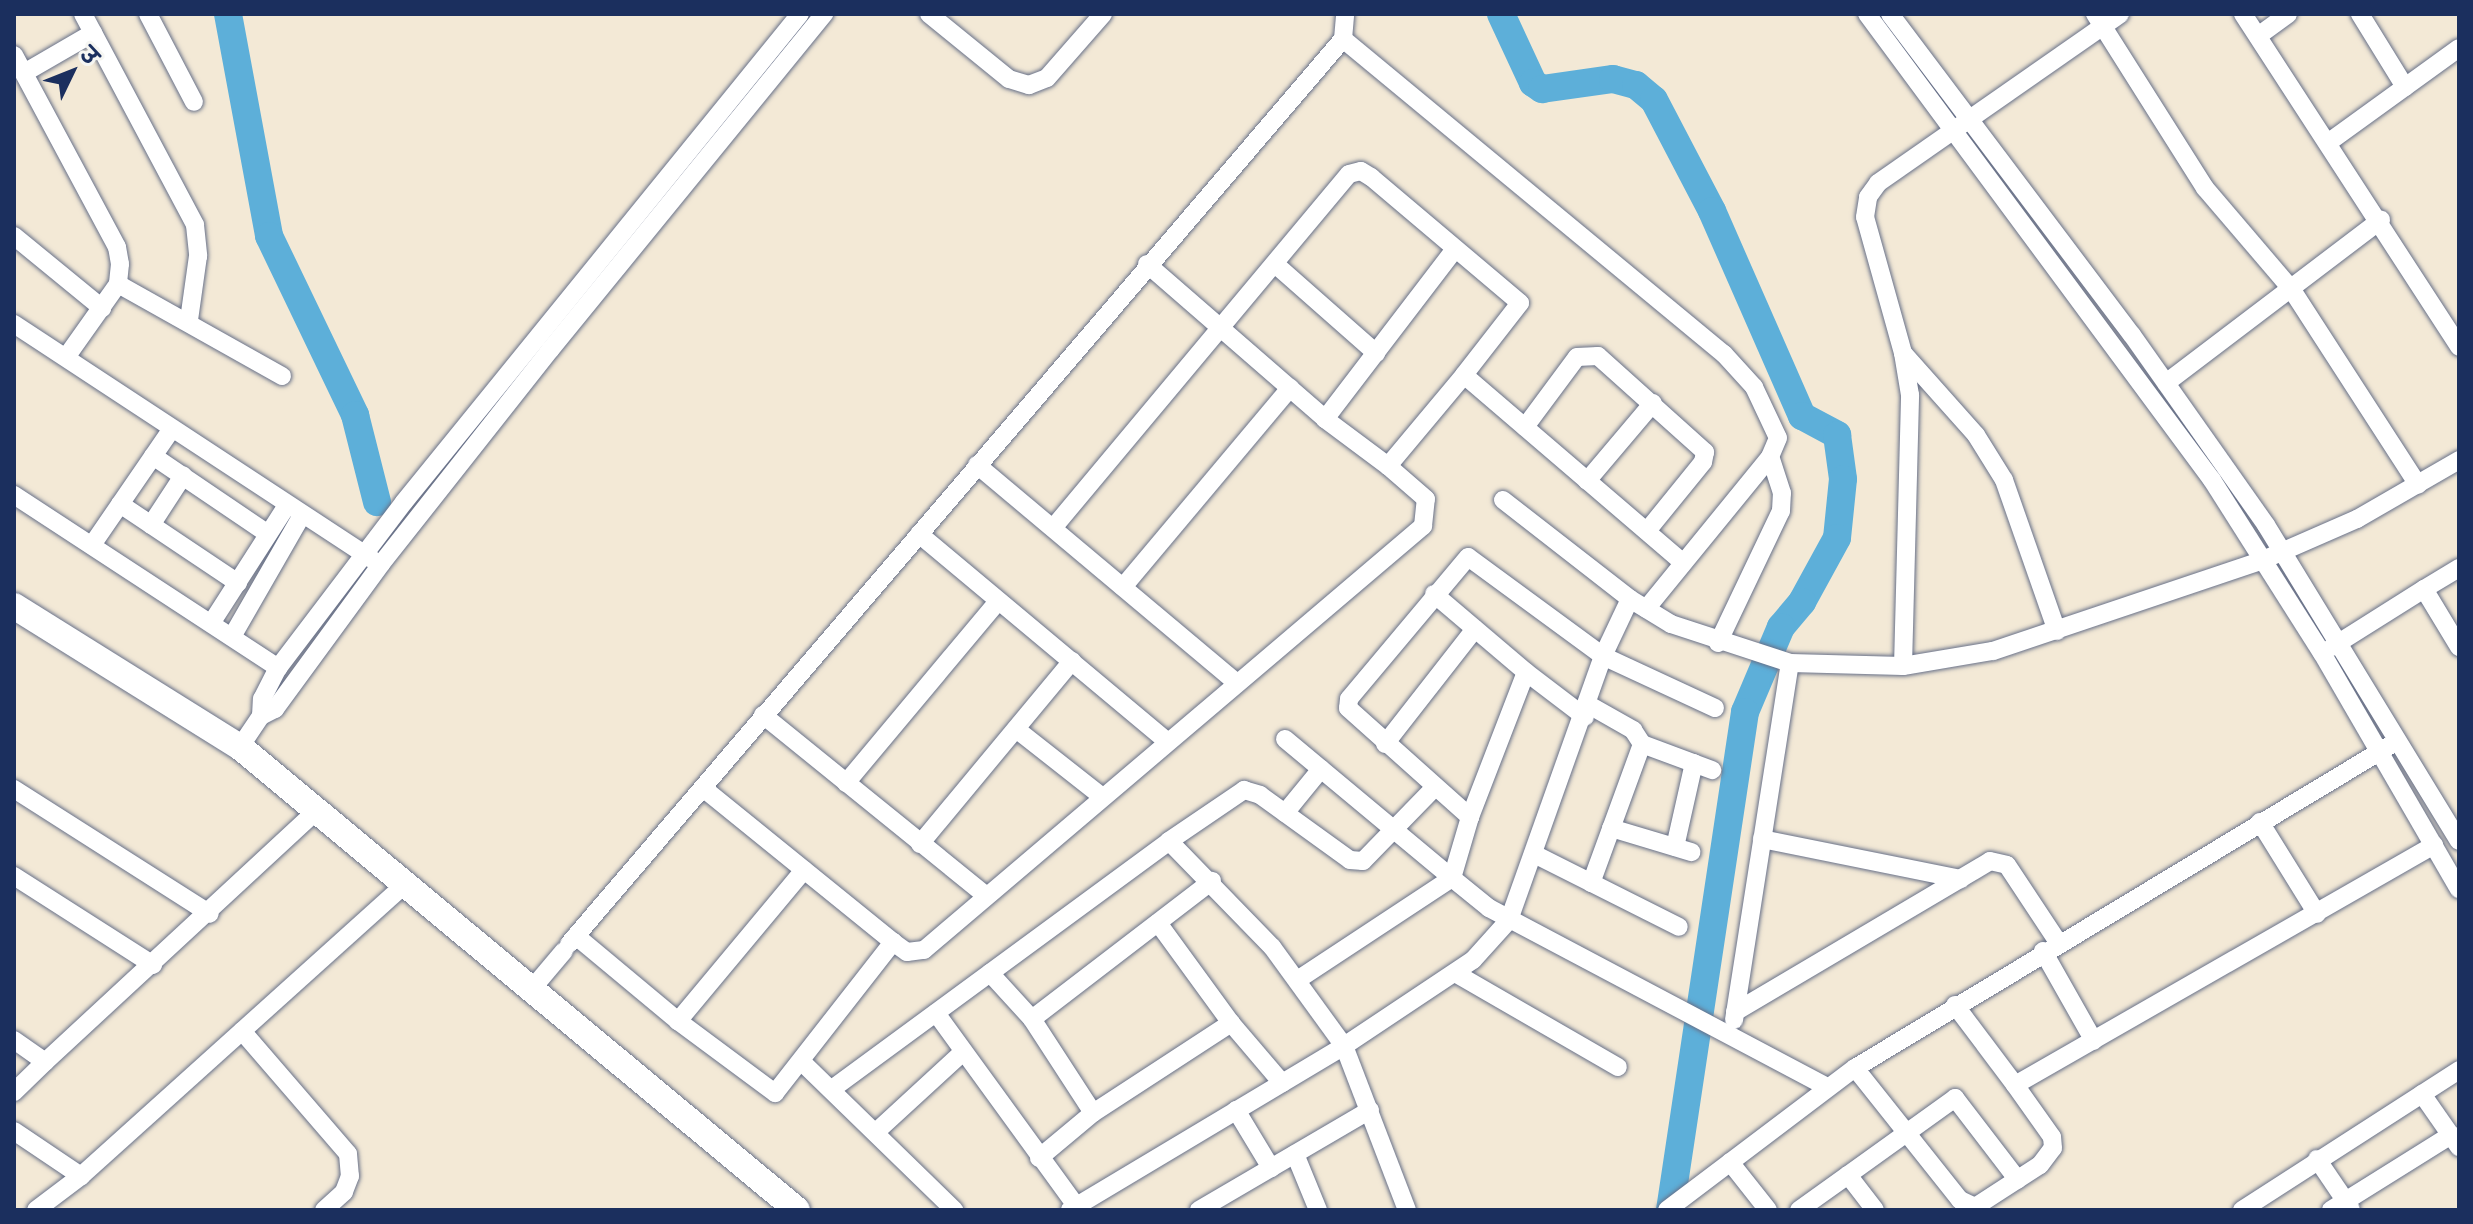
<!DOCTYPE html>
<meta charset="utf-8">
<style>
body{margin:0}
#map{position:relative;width:2473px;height:1224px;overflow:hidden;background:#f3e9d6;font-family:"Patrick Hand","Playpen Sans Deva",sans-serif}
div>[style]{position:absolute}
.stream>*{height:5px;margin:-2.5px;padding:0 2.5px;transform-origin:2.5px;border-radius:2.5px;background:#5dafd9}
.river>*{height:28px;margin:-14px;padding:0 14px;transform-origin:14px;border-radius:14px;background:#5dafd9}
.roads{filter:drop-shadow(0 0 2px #677088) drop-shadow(0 0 2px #677088)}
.street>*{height:18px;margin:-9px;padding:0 9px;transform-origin:9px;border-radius:9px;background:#fff}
.secondary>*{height:26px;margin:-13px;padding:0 13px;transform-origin:13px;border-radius:13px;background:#fff}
span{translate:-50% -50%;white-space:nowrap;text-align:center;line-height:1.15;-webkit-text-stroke:6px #f6f6f2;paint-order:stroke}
.frame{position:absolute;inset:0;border:16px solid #1b2f5e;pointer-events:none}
.north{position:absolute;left:32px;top:32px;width:80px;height:80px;-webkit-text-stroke:6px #f6f6f2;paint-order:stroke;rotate:47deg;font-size:22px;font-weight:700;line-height:32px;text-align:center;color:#1b2f5e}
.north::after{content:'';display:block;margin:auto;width:28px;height:36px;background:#1b2f5e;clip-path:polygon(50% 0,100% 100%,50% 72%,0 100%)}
</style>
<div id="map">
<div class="stream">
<i style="left:2171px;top:1210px;width:15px"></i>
</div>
<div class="river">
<i style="left:228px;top:14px;width:226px;rotate:79.5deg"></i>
<i style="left:269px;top:236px;width:199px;rotate:64.3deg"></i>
<i style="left:355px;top:415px;width:90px;rotate:75.8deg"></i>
<i style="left:1501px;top:14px;width:76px;rotate:65.1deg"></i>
<i style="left:1533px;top:83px;width:11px;rotate:34deg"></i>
<i style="left:1542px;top:89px;width:72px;rotate:-8deg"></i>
<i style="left:1613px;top:79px;width:24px;rotate:15deg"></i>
<i style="left:1636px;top:85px;width:23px;rotate:40deg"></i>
<i style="left:1654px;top:100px;width:125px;rotate:62.4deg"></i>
<i style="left:1712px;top:211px;width:224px;rotate:66.3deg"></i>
<i style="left:1802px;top:416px;width:40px;rotate:28deg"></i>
<i style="left:1837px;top:435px;width:44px;rotate:82.2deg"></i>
<i style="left:1843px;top:479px;width:59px;rotate:95.8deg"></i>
<i style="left:1837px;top:538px;width:73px;rotate:118.7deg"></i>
<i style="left:1802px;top:602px;width:33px;rotate:130deg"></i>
<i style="left:1781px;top:627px;width:92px;rotate:113deg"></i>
<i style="left:1745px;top:712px;width:504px;rotate:98.56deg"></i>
</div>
<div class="roads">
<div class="street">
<i style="left:83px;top:14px;width:239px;rotate:62deg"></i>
<i style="left:195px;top:225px;width:31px;rotate:84deg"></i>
<i style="left:198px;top:256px;width:65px;rotate:98deg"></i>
<i style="left:148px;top:14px;width:99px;rotate:62.4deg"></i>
<i style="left:929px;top:14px;width:103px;rotate:39.1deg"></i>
<i style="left:1009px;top:79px;width:21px;rotate:17deg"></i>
<i style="left:1029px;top:85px;width:19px;rotate:-21deg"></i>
<i style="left:1047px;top:78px;width:85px;rotate:-48.8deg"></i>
<i style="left:1867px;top:14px;width:580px;rotate:53.49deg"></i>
<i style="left:2212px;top:480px;width:205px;rotate:57.6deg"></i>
<i style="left:2322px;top:653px;width:273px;rotate:59.9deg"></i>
<i style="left:1890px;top:14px;width:402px;rotate:53deg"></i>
<i style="left:2132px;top:335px;width:232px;rotate:54.8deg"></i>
<i style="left:2266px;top:525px;width:370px;rotate:58.6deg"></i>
<i style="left:2095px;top:14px;width:206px;rotate:57.7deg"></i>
<i style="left:2205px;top:188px;width:134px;rotate:49.5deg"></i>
<i style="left:2292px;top:290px;width:232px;rotate:57.1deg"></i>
<i style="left:2243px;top:14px;width:397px;rotate:57deg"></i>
<i style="left:2360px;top:14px;width:86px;rotate:58.3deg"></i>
<i style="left:2258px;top:36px;width:37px;rotate:-36deg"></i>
<i style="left:1343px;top:39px;width:25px;rotate:-85deg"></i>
<i style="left:14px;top:55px;width:218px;rotate:61.8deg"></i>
<i style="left:117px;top:247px;width:17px;rotate:80deg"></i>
<i style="left:120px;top:264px;width:20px;rotate:96deg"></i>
<i style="left:118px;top:284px;width:88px;rotate:125.3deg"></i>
<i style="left:24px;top:73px;width:80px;rotate:-30.1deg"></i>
<i style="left:2329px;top:142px;width:160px;rotate:-35.9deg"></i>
<i style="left:14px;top:236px;width:114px;rotate:39.3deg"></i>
<i style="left:1147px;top:264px;width:236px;rotate:41deg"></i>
<i style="left:1325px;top:419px;width:79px;rotate:36.7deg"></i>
<i style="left:1275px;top:264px;width:135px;rotate:41.4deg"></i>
<i style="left:118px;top:284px;width:188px;rotate:29.3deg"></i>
<i style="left:14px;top:324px;width:428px;rotate:33.3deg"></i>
<i style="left:1903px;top:353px;width:110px;rotate:48.3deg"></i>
<i style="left:1976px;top:435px;width:53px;rotate:58.1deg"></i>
<i style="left:2004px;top:480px;width:160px;rotate:70.7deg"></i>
<i style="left:2166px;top:383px;width:270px;rotate:-37.2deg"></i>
<i style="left:1325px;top:419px;width:214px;rotate:-52.6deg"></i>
<i style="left:1525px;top:427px;width:87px;rotate:-53.4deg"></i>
<i style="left:1577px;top:357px;width:21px;rotate:-3deg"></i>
<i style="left:1598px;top:356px;width:144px;rotate:41.9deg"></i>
<i style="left:1705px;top:452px;width:10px;rotate:101deg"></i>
<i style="left:1703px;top:462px;width:89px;rotate:129.1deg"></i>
<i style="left:153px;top:456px;width:139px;rotate:34.1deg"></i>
<i style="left:977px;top:465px;width:339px;rotate:40deg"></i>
<i style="left:1587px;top:481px;width:102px;rotate:-49.8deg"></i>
<i style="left:14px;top:495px;width:316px;rotate:33.2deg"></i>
<i style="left:1503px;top:500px;width:161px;rotate:37.9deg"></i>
<i style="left:1630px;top:599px;width:48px;rotate:31.4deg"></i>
<i style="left:1671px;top:624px;width:125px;rotate:18.1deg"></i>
<i style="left:1790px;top:663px;width:113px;rotate:1.5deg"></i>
<i style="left:1903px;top:666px;width:91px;rotate:-9.5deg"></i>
<i style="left:1993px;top:651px;width:285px;rotate:-18.6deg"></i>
<i style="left:2263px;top:560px;width:103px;rotate:-23.6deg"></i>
<i style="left:2357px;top:519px;width:118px;rotate:-30deg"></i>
<i style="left:120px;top:504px;width:142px;rotate:33.8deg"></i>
<i style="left:151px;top:525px;width:59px;rotate:-56.9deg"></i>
<i style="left:1053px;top:528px;width:461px;rotate:-50.1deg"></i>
<i style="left:1349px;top:174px;width:12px;rotate:-14deg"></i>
<i style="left:1361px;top:171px;width:12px;rotate:31deg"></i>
<i style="left:1371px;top:177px;width:195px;rotate:40.2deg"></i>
<i style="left:1520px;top:303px;width:91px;rotate:127.9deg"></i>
<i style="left:919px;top:534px;width:323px;rotate:39.9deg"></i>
<i style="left:92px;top:545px;width:140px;rotate:-55.5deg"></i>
<i style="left:2459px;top:568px;width:41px;rotate:149deg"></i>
<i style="left:2424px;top:589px;width:68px;rotate:58.9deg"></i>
<i style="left:1123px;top:587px;width:260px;rotate:-50deg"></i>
<i style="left:1434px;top:594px;width:121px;rotate:40.3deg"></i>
<i style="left:212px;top:622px;width:139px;rotate:-57.3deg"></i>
<i style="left:233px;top:635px;width:138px;rotate:-60.1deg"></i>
<i style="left:1718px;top:643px;width:146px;rotate:-64.5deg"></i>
<i style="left:1781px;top:511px;width:18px;rotate:-87deg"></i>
<i style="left:1782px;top:493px;width:38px;rotate:-108deg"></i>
<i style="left:2332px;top:647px;width:109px;rotate:-32.2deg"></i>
<i style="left:1903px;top:666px;width:271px;rotate:-88.5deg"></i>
<i style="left:1910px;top:395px;width:43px;rotate:-99.5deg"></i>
<i style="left:1903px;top:353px;width:141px;rotate:-105.6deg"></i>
<i style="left:1865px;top:217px;width:20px;rotate:-81deg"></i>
<i style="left:1868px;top:197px;width:17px;rotate:-54deg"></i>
<i style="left:1878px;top:183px;width:295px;rotate:-34.9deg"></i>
<i style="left:1589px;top:705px;width:51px;rotate:29.6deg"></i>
<i style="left:1633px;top:730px;width:17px;rotate:57deg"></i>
<i style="left:1642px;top:744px;width:148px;rotate:110.1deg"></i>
<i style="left:1715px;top:708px;width:123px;rotate:-155.1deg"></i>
<i style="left:1603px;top:656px;width:167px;rotate:-143.7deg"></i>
<i style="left:1468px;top:557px;width:185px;rotate:130deg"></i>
<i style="left:1349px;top:699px;width:9px;rotate:96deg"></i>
<i style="left:1348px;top:708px;width:164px;rotate:41.8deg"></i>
<i style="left:1470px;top:817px;width:64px;rotate:106.4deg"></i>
<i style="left:1452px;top:878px;width:48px;rotate:39deg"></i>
<i style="left:1489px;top:908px;width:382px;rotate:27.9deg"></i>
<i style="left:763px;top:715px;width:284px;rotate:39deg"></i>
<i style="left:261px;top:716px;width:17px;rotate:-87deg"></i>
<i style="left:262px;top:699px;width:35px;rotate:-63deg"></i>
<i style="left:278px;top:668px;width:208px;rotate:-52.8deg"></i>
<i style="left:404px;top:502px;width:628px;rotate:-50.94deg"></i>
<i style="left:1016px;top:729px;width:108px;rotate:38.2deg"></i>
<i style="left:1285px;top:739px;width:217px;rotate:39.8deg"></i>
<i style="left:1452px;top:878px;width:183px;rotate:146.6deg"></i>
<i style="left:1385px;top:744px;width:146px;rotate:-52deg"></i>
<i style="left:1642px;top:744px;width:75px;rotate:20.4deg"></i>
<i style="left:240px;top:747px;width:37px;rotate:-56deg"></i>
<i style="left:261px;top:716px;width:16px;rotate:-27deg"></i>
<i style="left:275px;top:709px;width:180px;rotate:-53.8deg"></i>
<i style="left:381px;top:564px;width:273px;rotate:-51.7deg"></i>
<i style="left:550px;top:350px;width:434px;rotate:-50.8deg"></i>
<i style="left:846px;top:783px;width:237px;rotate:-50.1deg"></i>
<i style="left:703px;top:788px;width:245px;rotate:39deg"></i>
<i style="left:893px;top:942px;width:17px;rotate:36deg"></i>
<i style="left:907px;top:952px;width:17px;rotate:-7deg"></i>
<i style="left:924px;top:950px;width:655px;rotate:-40.35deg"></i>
<i style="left:1423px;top:526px;width:27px;rotate:-84deg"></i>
<i style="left:1426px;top:499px;width:50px;rotate:-139deg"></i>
<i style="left:1388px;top:466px;width:119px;rotate:-50.1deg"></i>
<i style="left:1464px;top:375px;width:287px;rotate:40.6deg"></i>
<i style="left:14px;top:789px;width:232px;rotate:32.5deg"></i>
<i style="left:1285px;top:813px;width:57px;rotate:-50.7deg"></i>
<i style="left:1470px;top:817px;width:155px;rotate:-68.9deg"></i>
<i style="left:1526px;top:672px;width:74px;rotate:37.3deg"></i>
<i style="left:2260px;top:822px;width:108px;rotate:58.2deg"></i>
<i style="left:1611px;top:828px;width:84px;rotate:16.7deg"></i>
<i style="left:1762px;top:839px;width:203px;rotate:11.4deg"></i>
<i style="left:920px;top:844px;width:238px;rotate:-50.3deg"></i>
<i style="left:1675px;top:847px;width:86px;rotate:-77.3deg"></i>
<i style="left:1534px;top:854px;width:162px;rotate:26.7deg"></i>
<i style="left:804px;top:870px;width:197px;rotate:129.8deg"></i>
<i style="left:678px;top:1021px;width:121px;rotate:36.6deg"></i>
<i style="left:775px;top:1093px;width:192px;rotate:-52deg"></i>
<i style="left:14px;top:876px;width:165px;rotate:32.6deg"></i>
<i style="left:576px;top:936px;width:133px;rotate:39.8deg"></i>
<i style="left:569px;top:944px;width:1191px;rotate:-49.46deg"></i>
<i style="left:1343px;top:39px;width:494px;rotate:39.6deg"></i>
<i style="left:1724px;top:354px;width:45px;rotate:47.7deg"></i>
<i style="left:1754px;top:387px;width:56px;rotate:64.8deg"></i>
<i style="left:1778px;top:438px;width:21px;rotate:113deg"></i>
<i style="left:1770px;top:457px;width:196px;rotate:129.2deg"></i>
<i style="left:2043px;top:951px;width:103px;rotate:60.5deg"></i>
<i style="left:990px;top:973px;width:62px;rotate:47.6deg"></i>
<i style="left:1032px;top:1019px;width:112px;rotate:57deg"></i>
<i style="left:1455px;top:973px;width:188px;rotate:30deg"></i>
<i style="left:531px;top:990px;width:51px;rotate:-49.8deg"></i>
<i style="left:1955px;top:1005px;width:100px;rotate:53.1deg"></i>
<i style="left:2015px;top:1085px;width:483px;rotate:-29.8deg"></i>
<i style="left:1735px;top:1012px;width:296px;rotate:-30.6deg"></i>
<i style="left:1990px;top:861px;width:17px;rotate:13deg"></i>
<i style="left:2007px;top:865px;width:92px;rotate:56.5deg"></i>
<i style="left:936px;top:1013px;width:238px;rotate:54deg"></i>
<i style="left:1032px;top:1019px;width:227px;rotate:-37.5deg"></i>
<i style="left:1734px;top:1020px;width:361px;rotate:-81.1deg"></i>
<i style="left:1231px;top:1023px;width:79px;rotate:49.6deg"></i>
<i style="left:242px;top:1031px;width:162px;rotate:49.2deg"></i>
<i style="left:348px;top:1154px;width:22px;rotate:85deg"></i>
<i style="left:350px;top:1176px;width:17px;rotate:111deg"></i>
<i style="left:344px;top:1192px;width:27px;rotate:138deg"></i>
<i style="left:14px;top:1040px;width:38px;rotate:35deg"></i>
<i style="left:45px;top:1062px;width:369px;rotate:-42.8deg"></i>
<i style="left:803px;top:1063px;width:211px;rotate:44.2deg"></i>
<i style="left:1855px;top:1068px;width:169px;rotate:51.5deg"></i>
<i style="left:1960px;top:1200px;width:17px;rotate:25deg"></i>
<i style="left:1975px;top:1207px;width:77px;rotate:-32.9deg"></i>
<i style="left:2040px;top:1165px;width:21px;rotate:-53deg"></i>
<i style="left:2053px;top:1148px;width:11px;rotate:-95deg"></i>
<i style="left:2052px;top:1137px;width:64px;rotate:-125.4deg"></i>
<i style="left:832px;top:1089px;width:418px;rotate:-36.3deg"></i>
<i style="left:14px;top:1092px;width:43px;rotate:-44.1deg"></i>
<i style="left:2422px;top:1094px;width:65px;rotate:55.1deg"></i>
<i style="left:1236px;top:1110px;width:68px;rotate:58.9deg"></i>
<i style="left:14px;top:1131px;width:81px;rotate:33.9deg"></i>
<i style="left:877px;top:1131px;width:117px;rotate:-42.6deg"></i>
<i style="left:1295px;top:1154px;width:61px;rotate:67.7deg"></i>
<i style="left:1039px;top:1158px;width:70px;rotate:-39.8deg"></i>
<i style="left:1093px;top:1113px;width:165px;rotate:-33.1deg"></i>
<i style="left:1231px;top:1023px;width:124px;rotate:-126.1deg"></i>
<i style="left:2317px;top:1159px;width:60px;rotate:55.8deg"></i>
<i style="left:1730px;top:1162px;width:61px;rotate:51.6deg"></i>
<i style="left:1848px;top:1175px;width:132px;rotate:-35.7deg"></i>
<i style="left:1955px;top:1098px;width:103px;rotate:52.5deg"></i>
<i style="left:36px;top:1210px;width:56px;rotate:-37.1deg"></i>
<i style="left:81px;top:1176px;width:435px;rotate:-42deg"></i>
<i style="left:1070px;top:1210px;width:319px;rotate:-30.9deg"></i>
<i style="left:1344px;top:1046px;width:155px;rotate:-33.7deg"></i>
<i style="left:1473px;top:960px;width:54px;rotate:-48deg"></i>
<i style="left:1509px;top:920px;width:280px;rotate:-70.4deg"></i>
<i style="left:1603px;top:656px;width:63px;rotate:-64.7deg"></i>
<i style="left:1199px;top:1210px;width:198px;rotate:-30.3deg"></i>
<i style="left:1407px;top:1210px;width:176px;rotate:-111deg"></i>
<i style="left:1344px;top:1046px;width:122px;rotate:-126deg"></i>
<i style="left:1272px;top:947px;width:148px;rotate:-134.2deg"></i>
<i style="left:1169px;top:841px;width:91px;rotate:-34.2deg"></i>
<i style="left:1244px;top:790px;width:17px;rotate:17deg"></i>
<i style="left:1260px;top:795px;width:111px;rotate:35.8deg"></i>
<i style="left:1350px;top:860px;width:13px;rotate:4deg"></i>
<i style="left:1363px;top:861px;width:103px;rotate:-45.8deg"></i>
<i style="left:1667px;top:1210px;width:236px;rotate:-37.1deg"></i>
<i style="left:1855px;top:1068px;width:624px;rotate:-31.09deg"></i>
<i style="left:1799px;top:1210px;width:60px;rotate:-35.5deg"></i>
<i style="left:1848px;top:1175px;width:44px;rotate:52.4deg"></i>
<i style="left:2242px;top:1210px;width:258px;rotate:-32.8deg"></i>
<i style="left:2331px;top:1210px;width:142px;rotate:-32deg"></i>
</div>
<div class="secondary">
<i style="left:14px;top:606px;width:266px;rotate:32deg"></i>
<i style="left:240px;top:747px;width:724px;rotate:39.73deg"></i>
</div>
</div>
<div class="frame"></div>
<div class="north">उ</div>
</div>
